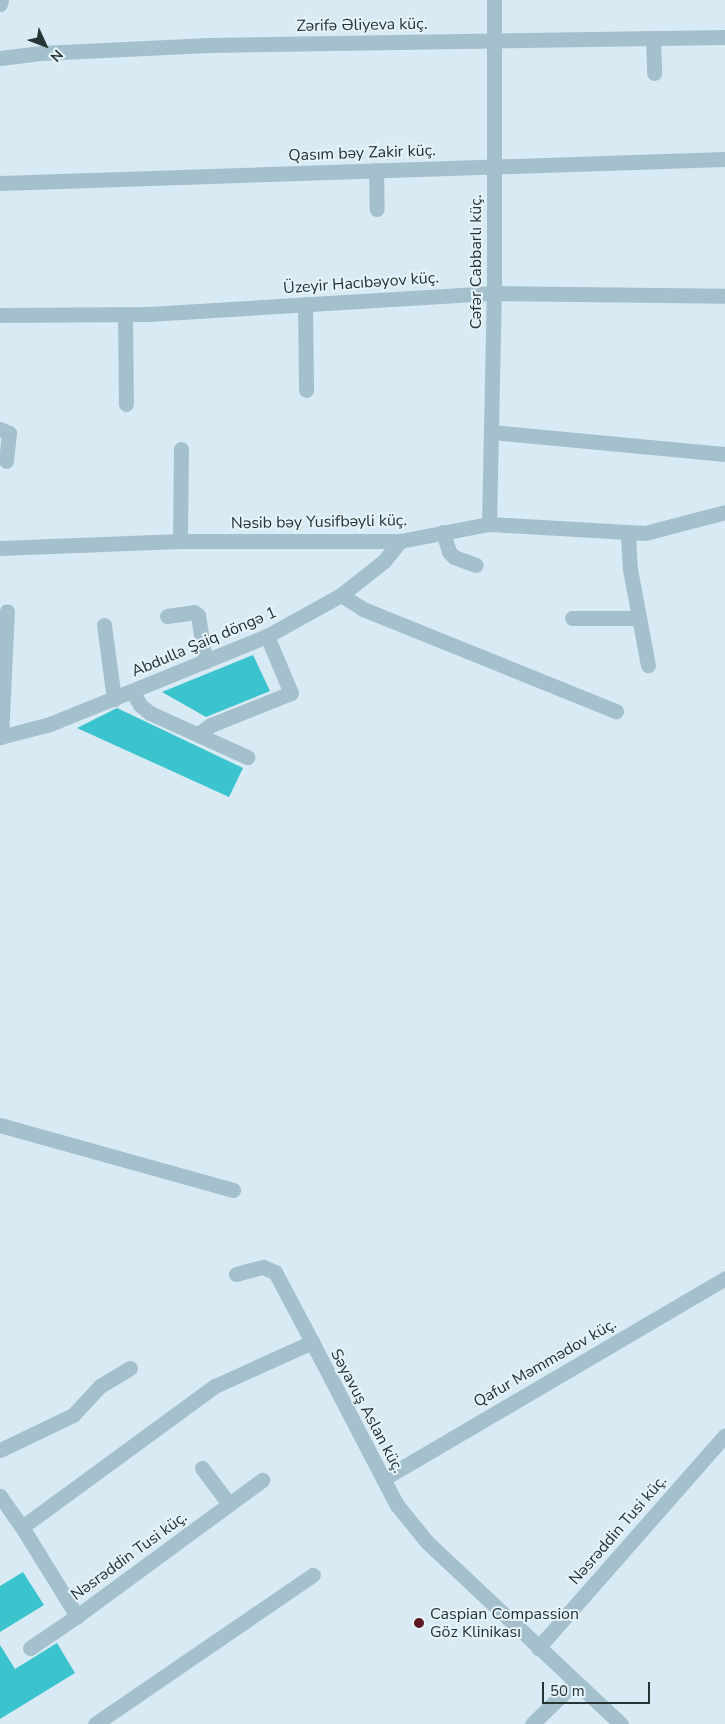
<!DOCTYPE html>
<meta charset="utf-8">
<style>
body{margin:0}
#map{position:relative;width:725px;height:1724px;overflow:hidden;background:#d8eaf3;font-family:"Nunito Sans",sans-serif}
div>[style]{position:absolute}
.building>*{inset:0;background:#3bc4ce}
.minor>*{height:15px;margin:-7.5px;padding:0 7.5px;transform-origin:7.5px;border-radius:7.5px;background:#a4c0cc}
.dots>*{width:14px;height:14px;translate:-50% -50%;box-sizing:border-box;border:2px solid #e5f3fa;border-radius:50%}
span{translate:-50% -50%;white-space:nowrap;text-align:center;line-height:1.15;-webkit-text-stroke:4px #e5f3fa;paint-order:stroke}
.street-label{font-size:16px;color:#263436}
.poi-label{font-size:16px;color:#263436}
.left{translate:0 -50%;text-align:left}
.north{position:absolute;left:20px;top:20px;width:50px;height:50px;-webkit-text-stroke:4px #e5f3fa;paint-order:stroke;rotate:133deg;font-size:14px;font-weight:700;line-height:20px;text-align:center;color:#263436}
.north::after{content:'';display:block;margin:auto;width:18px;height:22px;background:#263436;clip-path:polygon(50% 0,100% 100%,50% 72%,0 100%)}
.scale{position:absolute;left:542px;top:1682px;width:108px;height:22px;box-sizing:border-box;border:2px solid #263436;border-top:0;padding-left:6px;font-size:15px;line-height:18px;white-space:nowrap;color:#263436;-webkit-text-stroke:4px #e5f3fa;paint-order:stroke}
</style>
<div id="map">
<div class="building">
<i style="clip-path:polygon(253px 655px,270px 691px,206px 717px,162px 692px)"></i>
<i style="clip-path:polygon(117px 708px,243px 768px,229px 797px,77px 728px)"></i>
<i style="clip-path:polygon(23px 1572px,44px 1605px,0 1632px,0 1586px)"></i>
<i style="clip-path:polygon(57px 1643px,75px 1673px,0 1719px,0 1645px,15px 1669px)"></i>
</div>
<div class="minor">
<i style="left:0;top:4px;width:4px;rotate:-76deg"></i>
<i style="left:653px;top:38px;width:35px;rotate:88deg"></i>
<i style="left:0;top:58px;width:41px;rotate:-7deg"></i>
<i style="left:41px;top:53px;width:168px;rotate:-2.7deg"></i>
<i style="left:209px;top:45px;width:516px;rotate:-0.89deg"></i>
<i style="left:376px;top:170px;width:39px;rotate:89deg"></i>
<i style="left:0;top:183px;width:725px;rotate:-1.9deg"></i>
<i style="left:305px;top:304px;width:86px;rotate:89.3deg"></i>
<i style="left:125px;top:314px;width:90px;rotate:89.4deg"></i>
<i style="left:0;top:315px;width:149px;rotate:-0.4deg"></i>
<i style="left:149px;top:314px;width:346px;rotate:-3.5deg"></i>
<i style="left:494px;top:293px;width:231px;rotate:0.7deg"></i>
<i style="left:0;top:429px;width:10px;rotate:24deg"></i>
<i style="left:9px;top:433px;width:28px;rotate:96deg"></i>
<i style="left:491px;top:432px;width:235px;rotate:5.4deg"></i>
<i style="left:489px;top:524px;width:231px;rotate:-88.8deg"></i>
<i style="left:494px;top:293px;width:293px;rotate:-90deg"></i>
<i style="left:443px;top:532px;width:21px;rotate:73deg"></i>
<i style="left:449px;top:552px;width:7px;rotate:45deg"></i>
<i style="left:454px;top:557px;width:23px;rotate:20deg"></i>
<i style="left:628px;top:534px;width:35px;rotate:87deg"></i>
<i style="left:630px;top:569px;width:98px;rotate:79.4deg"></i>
<i style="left:180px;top:541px;width:92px;rotate:-89.4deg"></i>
<i style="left:0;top:548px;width:180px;rotate:-2.2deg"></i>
<i style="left:180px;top:541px;width:220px"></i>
<i style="left:400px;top:541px;width:91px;rotate:-10.8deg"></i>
<i style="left:489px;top:524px;width:156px;rotate:3.3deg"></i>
<i style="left:645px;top:533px;width:83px;rotate:-14.7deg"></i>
<i style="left:341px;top:595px;width:26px;rotate:32deg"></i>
<i style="left:363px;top:609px;width:273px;rotate:22deg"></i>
<i style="left:167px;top:616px;width:27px;rotate:-8deg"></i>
<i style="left:194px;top:612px;width:5px;rotate:37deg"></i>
<i style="left:198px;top:615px;width:47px;rotate:81.3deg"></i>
<i style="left:572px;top:618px;width:66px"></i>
<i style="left:104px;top:625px;width:75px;rotate:82.3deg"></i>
<i style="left:132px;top:691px;width:16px;rotate:60deg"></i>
<i style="left:140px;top:705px;width:13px;rotate:39deg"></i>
<i style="left:150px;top:713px;width:107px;rotate:24.4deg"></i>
<i style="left:198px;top:734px;width:16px;rotate:-35deg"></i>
<i style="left:211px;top:725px;width:86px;rotate:-21.8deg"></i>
<i style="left:291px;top:693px;width:62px;rotate:-112.8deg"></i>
<i style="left:0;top:737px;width:52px;rotate:-14.6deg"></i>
<i style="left:50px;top:724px;width:234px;rotate:-22.1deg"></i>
<i style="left:267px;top:636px;width:85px;rotate:-29deg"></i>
<i style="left:341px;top:595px;width:55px;rotate:-38.3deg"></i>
<i style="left:384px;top:561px;width:26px;rotate:-51deg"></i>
<i style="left:1px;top:737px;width:126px;rotate:-87.3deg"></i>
<i style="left:0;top:1125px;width:242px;rotate:15.6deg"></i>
<i style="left:236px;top:1274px;width:28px;rotate:-15deg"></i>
<i style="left:263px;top:1267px;width:13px;rotate:23deg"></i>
<i style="left:275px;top:1272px;width:79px;rotate:62.1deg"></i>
<i style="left:0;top:1450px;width:81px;rotate:-25.6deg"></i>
<i style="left:73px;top:1415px;width:40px;rotate:-47deg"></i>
<i style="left:100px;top:1386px;width:35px;rotate:-31deg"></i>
<i style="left:202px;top:1468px;width:45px;rotate:53.1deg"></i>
<i style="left:383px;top:1479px;width:397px;rotate:-30.4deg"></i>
<i style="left:0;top:1496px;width:38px;rotate:55deg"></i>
<i style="left:22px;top:1527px;width:239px;rotate:-36.2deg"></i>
<i style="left:215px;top:1386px;width:107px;rotate:-24.4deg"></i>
<i style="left:312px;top:1342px;width:184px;rotate:62.5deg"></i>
<i style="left:397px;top:1505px;width:48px;rotate:51deg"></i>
<i style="left:427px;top:1542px;width:266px;rotate:43.2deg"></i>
<i style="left:22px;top:1527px;width:105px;rotate:58.3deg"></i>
<i style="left:77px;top:1616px;width:230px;rotate:-36.3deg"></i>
<i style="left:30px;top:1648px;width:57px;rotate:-34.2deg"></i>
<i style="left:538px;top:1648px;width:283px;rotate:-48.7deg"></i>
<i style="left:95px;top:1724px;width:264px;rotate:-34.4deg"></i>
<i style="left:532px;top:1724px;width:60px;rotate:-44.3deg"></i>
</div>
<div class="dots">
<i style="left:419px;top:1623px;background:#5b1920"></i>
</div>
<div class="street-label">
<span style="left:362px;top:25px;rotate:-1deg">Zərifə Əliyeva küç.</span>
<span style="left:362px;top:153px;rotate:-2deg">Qasım bəy Zakir küç.</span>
<span style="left:476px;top:262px;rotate:-90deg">Cəfər Cabbarlı küç.</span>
<span style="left:361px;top:283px;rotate:-4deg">Üzeyir Hacıbəyov küç.</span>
<span style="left:319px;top:522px;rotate:-1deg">Nəsib bəy Yusifbəyli küç.</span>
<span style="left:204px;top:642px;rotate:-23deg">Abdulla Şaiq döngə 1</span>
<span style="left:545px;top:1363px;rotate:-30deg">Qafur Məmmədov küç.</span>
<span style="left:367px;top:1411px;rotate:62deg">Səyavuş Aslan küç.</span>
<span style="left:618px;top:1530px;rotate:-49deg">Nəsrəddin Tusi küç.</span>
<span style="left:129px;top:1556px;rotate:-36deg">Nəsrəddin Tusi küç.</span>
</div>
<div class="poi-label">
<span class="left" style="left:430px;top:1623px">Caspian Compassion<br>Göz Klinikası</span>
</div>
<div class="north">N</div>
<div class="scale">50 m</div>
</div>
